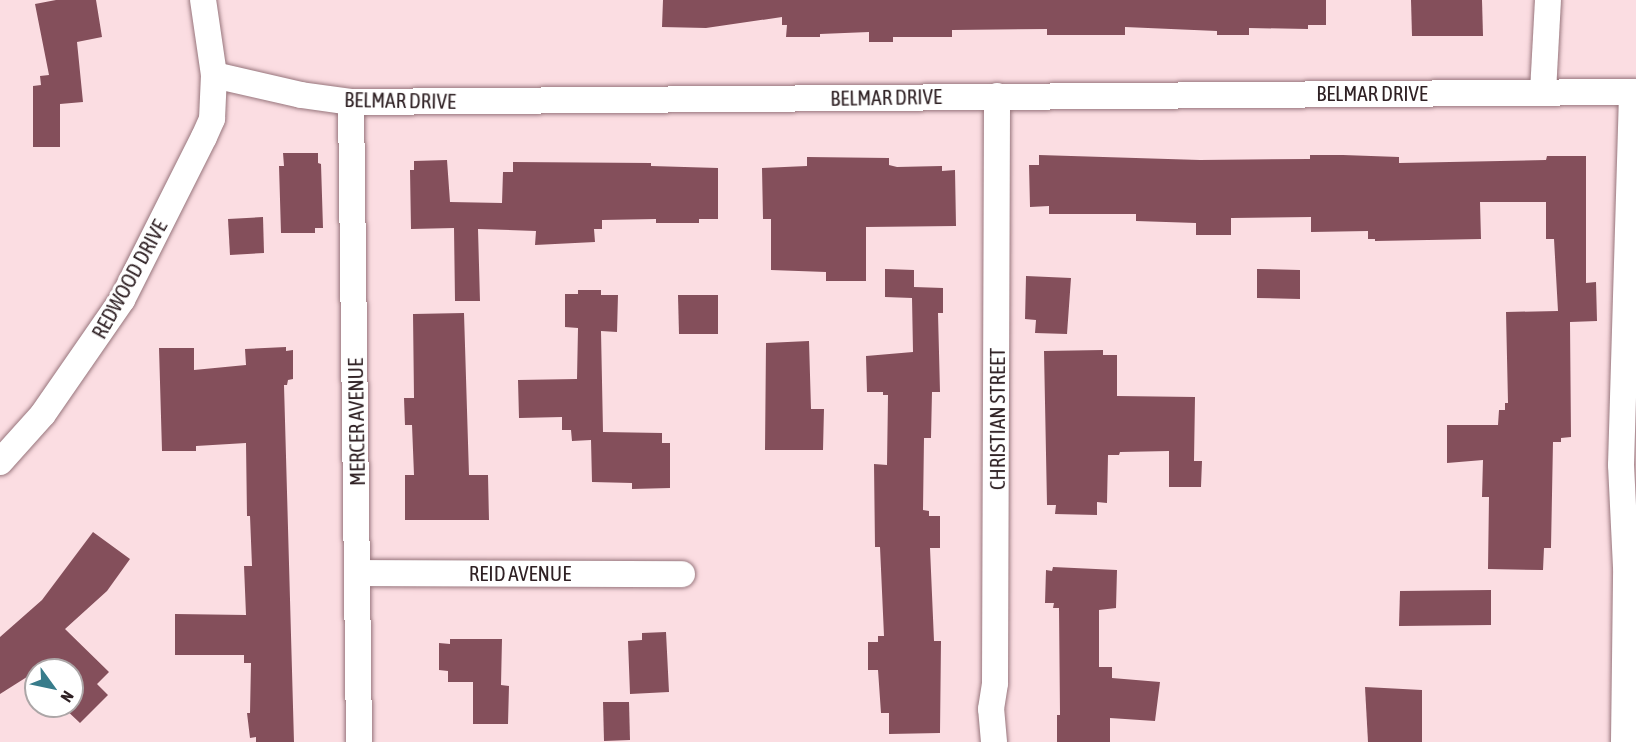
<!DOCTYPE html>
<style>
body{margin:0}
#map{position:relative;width:1636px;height:742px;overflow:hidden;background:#fbdde2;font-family:"Asap Condensed",sans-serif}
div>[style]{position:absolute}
.building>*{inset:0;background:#844f5b}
.roads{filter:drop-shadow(0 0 2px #97757c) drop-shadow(0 0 2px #97757c)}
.minor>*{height:26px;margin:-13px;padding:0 13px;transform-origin:13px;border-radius:13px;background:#fff}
span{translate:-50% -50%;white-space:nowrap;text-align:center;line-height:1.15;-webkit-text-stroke:6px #fff;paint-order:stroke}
.street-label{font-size:21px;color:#2f2124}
.north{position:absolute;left:24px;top:658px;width:60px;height:60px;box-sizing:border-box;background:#fff;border:2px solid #aca6a7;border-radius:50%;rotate:123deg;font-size:16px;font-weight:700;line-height:24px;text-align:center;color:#2f2124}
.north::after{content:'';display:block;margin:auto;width:21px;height:27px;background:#387c8b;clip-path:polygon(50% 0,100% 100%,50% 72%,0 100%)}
</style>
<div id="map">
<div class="building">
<i style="clip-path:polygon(56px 0,96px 0,102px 37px,77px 42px,83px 102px,60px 104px,60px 147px,33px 147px,33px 86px,41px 85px,40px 76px,49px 75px,35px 4px)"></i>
<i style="clip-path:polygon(663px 0,1326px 0,1326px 25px,1308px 25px,1308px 29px,1249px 28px,1249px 35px,1217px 35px,1217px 31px,1125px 27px,1125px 35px,1047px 35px,1047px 29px,952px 30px,952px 37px,893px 37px,893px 42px,869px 42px,869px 32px,820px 34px,820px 37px,786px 37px,787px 25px,782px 25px,782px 17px,706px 28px,662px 27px)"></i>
<i style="clip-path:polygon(1411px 0,1482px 0,1483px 36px,1412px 36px)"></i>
<i style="clip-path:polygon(283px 153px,318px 153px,318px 163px,321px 164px,323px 228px,315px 228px,315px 233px,281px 233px,279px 166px,284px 166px)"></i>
<i style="clip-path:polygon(1039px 155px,1200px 160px,1310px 159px,1310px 155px,1343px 155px,1399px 157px,1399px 163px,1546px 160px,1547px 156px,1586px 156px,1586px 283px,1596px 282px,1597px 321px,1570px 322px,1571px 437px,1561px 438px,1561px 442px,1553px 442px,1551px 548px,1544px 548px,1543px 570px,1488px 569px,1489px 497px,1482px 497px,1483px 460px,1447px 463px,1447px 425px,1498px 425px,1499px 410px,1505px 410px,1505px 403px,1508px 403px,1506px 312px,1558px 311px,1554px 239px,1546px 239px,1546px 202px,1480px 202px,1481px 239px,1375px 241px,1375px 239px,1368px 239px,1368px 231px,1311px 232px,1311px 217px,1231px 218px,1231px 235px,1196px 235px,1196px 223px,1136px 221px,1136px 214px,1049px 214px,1049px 206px,1030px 207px,1029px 165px,1039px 165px)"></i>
<i style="clip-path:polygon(807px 157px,889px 158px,889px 165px,897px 167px,942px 166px,942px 171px,955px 170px,956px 226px,866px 227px,866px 281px,826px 281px,826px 272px,771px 270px,771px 219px,763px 219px,762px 168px,807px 166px)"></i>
<i style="clip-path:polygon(447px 160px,450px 202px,502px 203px,503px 172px,513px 172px,513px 162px,651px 163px,651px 166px,718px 168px,718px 219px,699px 219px,699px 223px,656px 223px,656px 219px,602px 220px,602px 229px,594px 229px,595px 242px,535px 245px,536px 231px,478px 229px,480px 301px,455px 301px,454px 228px,411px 229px,410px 170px,414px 170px,414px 161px)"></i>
<i style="clip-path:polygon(263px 217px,264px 253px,230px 255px,228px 219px)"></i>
<i style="clip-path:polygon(885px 269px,914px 270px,914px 287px,943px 288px,943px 313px,938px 313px,940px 392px,932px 392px,931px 438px,924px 438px,923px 510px,929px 511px,929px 516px,940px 516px,940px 548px,930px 548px,934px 641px,941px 641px,940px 733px,889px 734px,889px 713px,881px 713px,878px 670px,868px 670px,868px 642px,878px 642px,878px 636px,884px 636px,880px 547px,875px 547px,874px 464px,887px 465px,888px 395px,883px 395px,883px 392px,867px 392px,866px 356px,913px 352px,912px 298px,885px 297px)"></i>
<i style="clip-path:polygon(1257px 269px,1300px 270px,1300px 299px,1257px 298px)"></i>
<i style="clip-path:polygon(1026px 276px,1071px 278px,1067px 334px,1035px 333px,1036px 320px,1025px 319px)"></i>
<i style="clip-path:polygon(578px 290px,601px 290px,601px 295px,618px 295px,617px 332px,601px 331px,603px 432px,662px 433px,662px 443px,670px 443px,670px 488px,632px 489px,632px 483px,592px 482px,591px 440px,572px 441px,571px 430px,562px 430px,562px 417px,519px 418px,518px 380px,577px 379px,578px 328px,565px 327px,565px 294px,578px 294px)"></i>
<i style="clip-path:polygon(678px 295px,718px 295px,718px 334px,679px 334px)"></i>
<i style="clip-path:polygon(464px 313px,469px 475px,488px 475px,489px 520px,405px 520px,405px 475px,414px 475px,412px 425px,405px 425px,404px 398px,414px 398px,413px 314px)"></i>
<i style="clip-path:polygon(809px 341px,811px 409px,824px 409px,823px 450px,765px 450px,766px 343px)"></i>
<i style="clip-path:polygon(286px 347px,286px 351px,293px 350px,293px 379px,288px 380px,287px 385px,284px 385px,294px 742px,256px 742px,256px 737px,250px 738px,247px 713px,250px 713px,251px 663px,244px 663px,244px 655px,175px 655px,175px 614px,246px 615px,244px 566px,252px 566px,250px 516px,247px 516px,246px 443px,196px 446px,196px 451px,162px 451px,159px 348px,194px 348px,194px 370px,246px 365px,245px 349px)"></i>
<i style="clip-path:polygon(1103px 350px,1103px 355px,1117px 355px,1117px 396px,1195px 397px,1194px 461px,1202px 461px,1201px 487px,1169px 487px,1169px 451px,1120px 452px,1119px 455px,1108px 455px,1107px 503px,1097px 502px,1097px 515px,1055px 514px,1056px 505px,1047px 505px,1044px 351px)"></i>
<i style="clip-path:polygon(93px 532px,130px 559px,107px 591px,65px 629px,109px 672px,97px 684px,108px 695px,80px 723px,62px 706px,72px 706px,72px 670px,36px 670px,36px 680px,30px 675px,0 694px,0 637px,42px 600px)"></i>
<i style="clip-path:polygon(1053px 567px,1117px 570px,1116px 608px,1099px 610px,1099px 667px,1112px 667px,1112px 678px,1160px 682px,1155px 721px,1110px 718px,1110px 742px,1057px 742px,1057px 715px,1060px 715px,1059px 608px,1053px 608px,1054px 603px,1045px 603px,1046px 570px,1052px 571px)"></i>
<i style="clip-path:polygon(1491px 590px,1491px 625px,1399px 626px,1400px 591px)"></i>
<i style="clip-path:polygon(666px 632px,669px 692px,630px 694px,628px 641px,642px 640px,642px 633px)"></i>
<i style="clip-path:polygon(450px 639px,502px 639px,501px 685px,509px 686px,508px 724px,473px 724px,473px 682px,448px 682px,448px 671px,439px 670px,439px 643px,450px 644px)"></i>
<i style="clip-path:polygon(1365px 687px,1422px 690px,1422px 742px,1368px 742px)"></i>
<i style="clip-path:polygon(603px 702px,629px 702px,630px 740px,604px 741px)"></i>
</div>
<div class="roads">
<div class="minor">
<i style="left:214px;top:75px;width:89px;rotate:12.9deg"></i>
<i style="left:301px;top:95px;width:50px;rotate:8deg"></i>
<i style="left:351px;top:102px;width:1285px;rotate:-0.45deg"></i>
<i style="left:1543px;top:92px;width:92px;rotate:-86.9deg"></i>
<i style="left:351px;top:102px;width:640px;rotate:89.28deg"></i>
<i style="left:0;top:462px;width:64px;rotate:-48.1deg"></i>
<i style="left:43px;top:414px;width:139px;rotate:-55.3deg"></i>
<i style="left:122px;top:300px;width:182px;rotate:-63.3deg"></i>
<i style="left:204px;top:137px;width:20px;rotate:-66deg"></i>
<i style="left:212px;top:119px;width:44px;rotate:-87.4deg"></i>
<i style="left:214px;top:75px;width:76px;rotate:-98.3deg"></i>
<i style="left:358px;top:573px;width:324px;rotate:0.2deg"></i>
<i style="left:994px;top:742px;width:33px;rotate:-95deg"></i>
<i style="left:991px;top:709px;width:26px;rotate:-81deg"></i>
<i style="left:995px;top:683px;width:587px;rotate:-89.8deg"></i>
<i style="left:1624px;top:742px;width:175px;rotate:-89.3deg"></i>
<i style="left:1626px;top:567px;width:102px;rotate:-92.8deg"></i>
<i style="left:1621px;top:465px;width:373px;rotate:-88.3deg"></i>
</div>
</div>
<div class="street-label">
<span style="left:1372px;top:93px">BELMAR DRIVE</span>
<span style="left:886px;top:97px;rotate:-1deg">BELMAR DRIVE</span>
<span style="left:400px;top:100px;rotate:1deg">BELMAR DRIVE</span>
<span style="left:129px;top:279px;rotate:-61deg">REDWOOD DRIVE</span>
<span style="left:997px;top:419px;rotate:-90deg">CHRISTIAN STREET</span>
<span style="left:356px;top:422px;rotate:-91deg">MERCER AVENUE</span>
<span style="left:520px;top:573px">REID AVENUE</span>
</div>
<div class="north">N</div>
</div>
